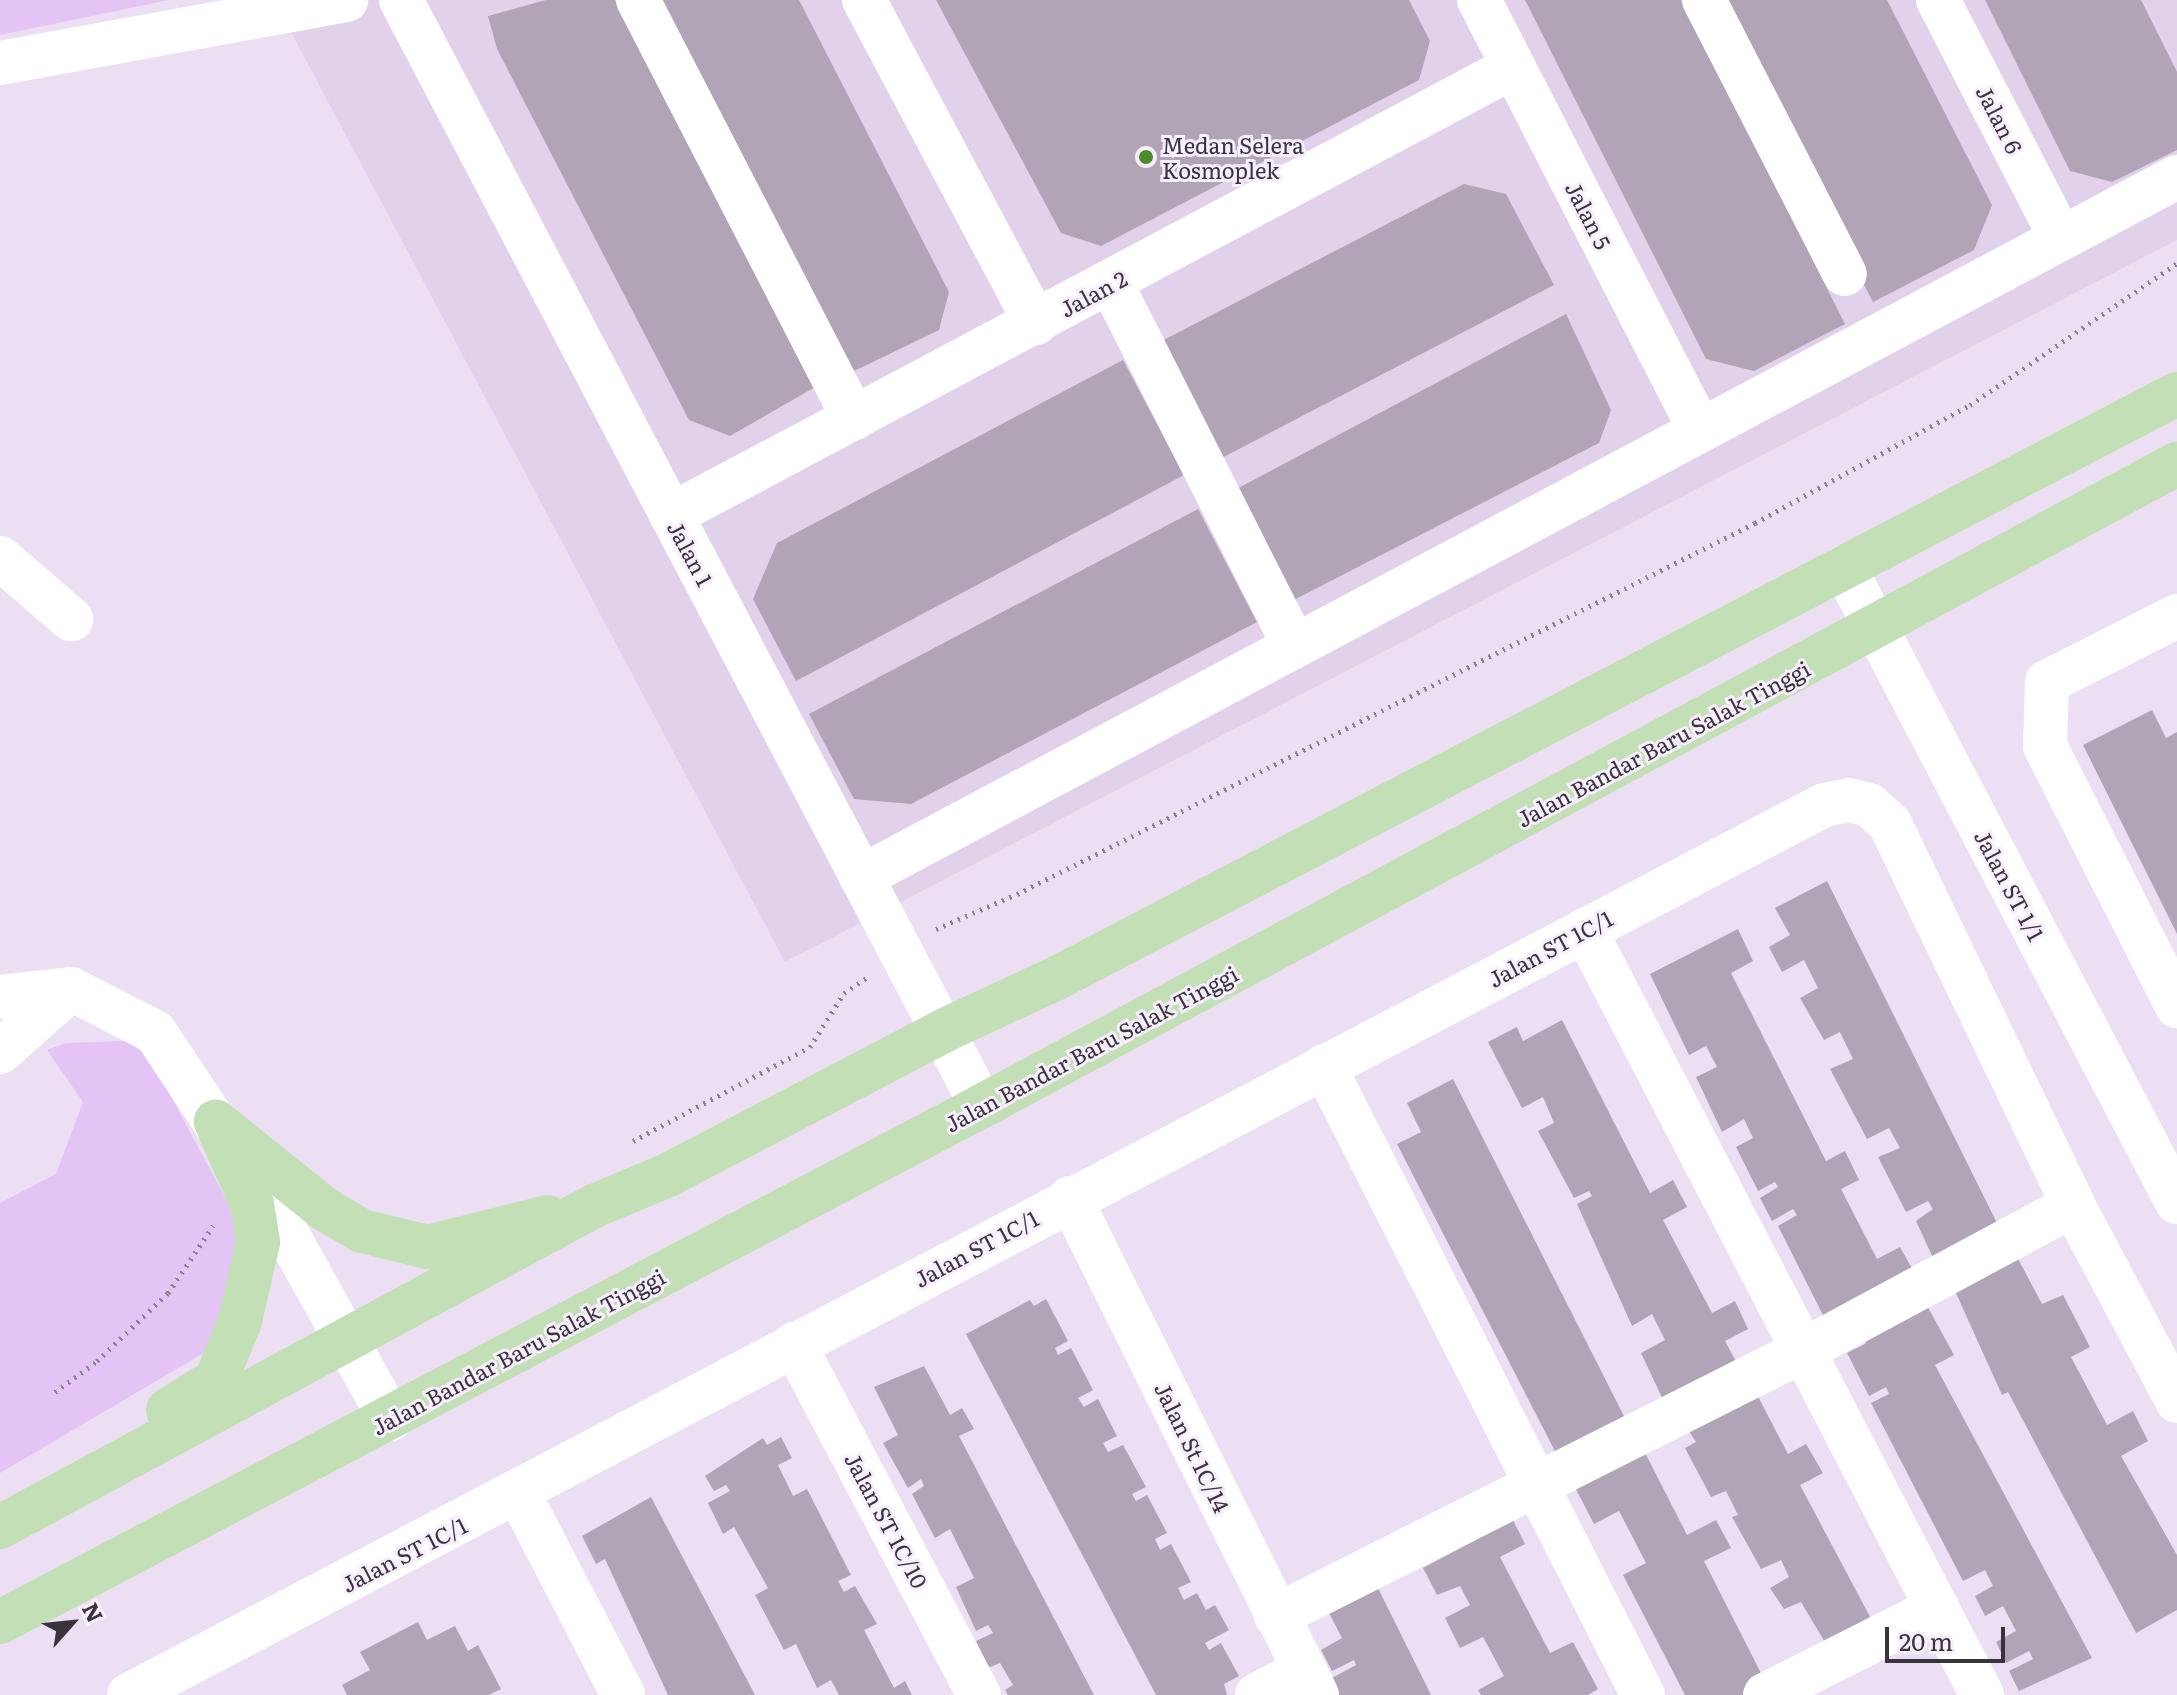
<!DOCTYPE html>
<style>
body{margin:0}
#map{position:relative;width:2177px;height:1695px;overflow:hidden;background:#ecdff3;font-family:Literata,serif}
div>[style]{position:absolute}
.built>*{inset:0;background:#e2d1ea}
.green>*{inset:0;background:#e3c4f5}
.building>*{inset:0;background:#b0a4b6}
.path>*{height:5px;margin-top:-2.5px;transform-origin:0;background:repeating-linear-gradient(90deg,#8a818f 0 2px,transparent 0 8px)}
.minor>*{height:44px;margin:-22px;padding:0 22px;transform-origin:22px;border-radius:22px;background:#fff}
.major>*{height:44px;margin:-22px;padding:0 22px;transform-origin:22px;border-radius:22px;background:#c3dfb6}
.dots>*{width:22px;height:22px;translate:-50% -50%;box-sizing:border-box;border:4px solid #f8eefd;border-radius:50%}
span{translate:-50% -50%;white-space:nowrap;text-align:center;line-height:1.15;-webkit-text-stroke:6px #f8eefd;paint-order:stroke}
.street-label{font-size:22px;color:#39343c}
.poi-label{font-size:22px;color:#39343c}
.left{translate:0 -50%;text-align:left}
.north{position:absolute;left:32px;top:1583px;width:80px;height:80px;-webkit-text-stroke:6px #f8eefd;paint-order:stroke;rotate:63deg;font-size:22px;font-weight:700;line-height:32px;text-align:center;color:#39343c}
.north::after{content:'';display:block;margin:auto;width:28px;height:36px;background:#39343c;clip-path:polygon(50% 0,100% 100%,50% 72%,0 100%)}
.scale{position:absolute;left:1885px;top:1627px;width:120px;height:36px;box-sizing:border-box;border:4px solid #39343c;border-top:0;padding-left:10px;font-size:24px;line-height:28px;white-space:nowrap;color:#39343c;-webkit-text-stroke:6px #f8eefd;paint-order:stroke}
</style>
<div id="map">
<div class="built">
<i style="clip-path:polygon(274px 0,2177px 0,2177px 240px,785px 962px)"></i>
</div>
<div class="green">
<i style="clip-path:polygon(0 0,169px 0,0 35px)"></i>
<i style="clip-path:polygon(126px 1041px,150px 1057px,228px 1203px,238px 1238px,214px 1347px,0 1473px,0 1203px,56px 1174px,83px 1102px,47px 1050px,66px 1043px)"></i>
</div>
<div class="building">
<i style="clip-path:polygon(546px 0,615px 0,817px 386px,730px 436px,689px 420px,497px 49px,488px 16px)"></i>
<i style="clip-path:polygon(656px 0,799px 0,949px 292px,939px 330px,848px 374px)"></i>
<i style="clip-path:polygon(936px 0,1409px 0,1430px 41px,1419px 80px,1101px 246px,1061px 233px)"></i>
<i style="clip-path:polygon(1525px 0,1681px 0,1845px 324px,1754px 371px,1706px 359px)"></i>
<i style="clip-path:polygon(1717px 0,1887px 0,1992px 205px,1974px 250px,1873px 302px)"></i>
<i style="clip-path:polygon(1985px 0,2141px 0,2177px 72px,2177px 150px,2112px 182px,2070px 171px)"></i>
<i style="clip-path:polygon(1464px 184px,1506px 194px,1554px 285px,1214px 462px,1154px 345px)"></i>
<i style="clip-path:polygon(1566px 314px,1611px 410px,1599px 443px,1286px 604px,1229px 493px)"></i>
<i style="clip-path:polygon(1123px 360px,1184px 475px,796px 681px,753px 599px,777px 543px)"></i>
<i style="clip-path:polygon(1198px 509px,1257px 622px,911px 804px,854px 799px,809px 714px)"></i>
<i style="clip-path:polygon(2152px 710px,2166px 738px,2177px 732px,2177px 934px,2083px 745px)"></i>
<i style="clip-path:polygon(1827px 881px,2001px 1231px,1934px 1260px,1916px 1221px,1933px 1209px,1928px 1201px,1906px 1212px,1878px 1157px,1900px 1148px,1889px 1128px,1867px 1139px,1830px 1069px,1853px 1059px,1840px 1032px,1824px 1040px,1800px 998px,1818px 988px,1804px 960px,1782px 972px,1769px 947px,1790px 935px,1775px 908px)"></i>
<i style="clip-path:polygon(1738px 929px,1753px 961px,1731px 973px,1826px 1161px,1845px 1151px,1859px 1180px,1841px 1189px,1877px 1259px,1900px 1247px,1914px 1272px,1827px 1323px,1778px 1226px,1797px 1215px,1793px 1209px,1772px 1221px,1760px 1198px,1778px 1187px,1775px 1182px,1758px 1191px,1736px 1147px,1753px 1138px,1744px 1119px,1722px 1132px,1696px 1077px,1717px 1067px,1706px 1046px,1689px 1055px,1650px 974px)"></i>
<i style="clip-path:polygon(1562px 1020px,1650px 1193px,1673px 1180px,1687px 1207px,1663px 1220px,1712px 1313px,1735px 1301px,1748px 1329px,1725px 1341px,1739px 1367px,1666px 1406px,1641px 1353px,1665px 1340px,1652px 1314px,1632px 1326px,1577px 1204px,1592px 1196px,1589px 1191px,1574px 1198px,1538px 1131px,1554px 1123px,1543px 1097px,1522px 1108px,1488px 1042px,1517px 1027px,1523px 1041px)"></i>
<i style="clip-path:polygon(1453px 1079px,1627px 1422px,1559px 1459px,1397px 1144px,1421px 1132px,1407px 1103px)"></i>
<i style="clip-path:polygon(2015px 1253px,2042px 1304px,2063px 1295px,2090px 1347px,2071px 1357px,2107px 1425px,2133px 1411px,2148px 1441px,2121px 1456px,2177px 1555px,2177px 1610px,2136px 1633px,2008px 1392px,2002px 1395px,1955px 1291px)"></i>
<i style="clip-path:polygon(1046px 1299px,1068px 1341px,1055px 1348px,1058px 1355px,1071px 1348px,1093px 1390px,1078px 1398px,1084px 1407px,1098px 1399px,1117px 1436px,1103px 1443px,1108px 1452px,1123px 1445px,1146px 1487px,1132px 1494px,1136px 1501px,1147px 1495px,1167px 1533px,1155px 1539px,1160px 1550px,1171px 1544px,1191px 1582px,1178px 1588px,1184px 1600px,1197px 1593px,1206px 1610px,1215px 1605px,1229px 1630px,1205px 1643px,1209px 1650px,1221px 1643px,1239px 1676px,1224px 1684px,1227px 1695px,1156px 1695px,966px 1334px,1030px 1300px,1034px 1306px)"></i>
<i style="clip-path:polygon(1925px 1302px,1954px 1355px,1935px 1365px,2092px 1658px,2019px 1691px,2009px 1671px,2033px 1659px,2029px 1651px,2006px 1663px,1996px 1642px,2016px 1631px,2003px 1606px,1985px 1616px,1975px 1596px,1993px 1586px,1985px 1570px,1963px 1581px,1871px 1403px,1889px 1394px,1886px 1387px,1869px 1396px,1847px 1353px,1865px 1344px,1870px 1332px)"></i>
<i style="clip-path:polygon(924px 1366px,950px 1415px,962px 1408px,974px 1429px,959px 1436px,1094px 1695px,1008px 1695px,1005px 1690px,1013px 1685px,1000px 1663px,988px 1668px,976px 1641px,993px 1633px,988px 1625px,976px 1631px,956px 1587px,974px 1578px,950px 1529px,935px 1538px,912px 1494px,924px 1486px,921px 1479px,908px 1488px,883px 1443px,898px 1435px,874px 1387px)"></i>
<i style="clip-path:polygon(1750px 1381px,1788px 1454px,1806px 1444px,1823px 1473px,1800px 1485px,1877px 1630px,1832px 1654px,1801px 1602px,1784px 1609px,1770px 1588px,1789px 1577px,1781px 1560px,1761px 1569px,1732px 1517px,1738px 1515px,1726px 1491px,1711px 1497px,1685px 1448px,1696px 1442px,1682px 1420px)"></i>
<i style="clip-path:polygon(781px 1437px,792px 1458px,778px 1465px,793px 1496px,807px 1489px,851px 1575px,838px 1581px,844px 1592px,855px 1586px,877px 1624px,864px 1630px,894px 1688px,905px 1681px,912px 1695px,839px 1695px,831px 1680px,817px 1688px,796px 1644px,784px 1650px,755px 1595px,768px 1588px,734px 1527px,723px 1534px,708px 1503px,730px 1491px,726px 1485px,714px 1491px,705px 1476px,763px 1438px,767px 1445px)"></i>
<i style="clip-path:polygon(1637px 1437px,1687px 1535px,1716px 1520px,1731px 1548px,1704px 1561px,1768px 1687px,1753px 1695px,1685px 1695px,1623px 1575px,1646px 1563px,1619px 1511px,1594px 1524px,1567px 1472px)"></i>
<i style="clip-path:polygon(651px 1497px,755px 1695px,668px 1695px,605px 1559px,596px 1564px,582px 1536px)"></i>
<i style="clip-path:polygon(1513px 1520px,1525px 1544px,1500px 1557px,1550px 1653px,1573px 1642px,1598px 1689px,1588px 1695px,1481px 1695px,1478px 1690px,1504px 1676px,1483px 1637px,1460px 1648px,1445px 1618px,1470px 1605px,1460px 1586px,1437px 1595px,1423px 1568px)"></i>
<i style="clip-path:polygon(1378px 1588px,1431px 1695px,1339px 1695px,1330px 1679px,1356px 1665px,1354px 1660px,1332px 1671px,1321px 1650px,1342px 1638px,1329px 1613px)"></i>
<i style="clip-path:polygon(418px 1622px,427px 1640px,455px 1626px,468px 1651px,478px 1645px,501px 1689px,489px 1695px,347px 1695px,342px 1685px,370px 1670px,360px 1652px)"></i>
</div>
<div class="path">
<i style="left:936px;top:929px;width:88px;rotate:-23.4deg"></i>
<i style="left:1017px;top:894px;width:826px;rotate:-26.69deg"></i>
<i style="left:1755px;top:523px;width:245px;rotate:-28.8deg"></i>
<i style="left:1970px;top:405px;width:251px;rotate:-34.4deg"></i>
<i style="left:633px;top:1141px;width:200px;rotate:-28deg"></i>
<i style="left:810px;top:1047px;width:64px;rotate:-57.8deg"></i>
<i style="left:844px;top:993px;width:30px;rotate:-34deg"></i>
<i style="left:55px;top:1392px;width:52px;rotate:-36.4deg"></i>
<i style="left:97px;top:1361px;width:98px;rotate:-43.8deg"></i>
<i style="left:168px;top:1293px;width:81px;rotate:-56.1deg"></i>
</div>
<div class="minor">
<i style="left:401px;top:0;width:1249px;rotate:62.29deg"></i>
<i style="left:638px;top:0;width:471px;rotate:62.7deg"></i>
<i style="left:864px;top:0;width:366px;rotate:62deg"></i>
<i style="left:1479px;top:0;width:483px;rotate:62.8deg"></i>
<i style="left:1704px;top:0;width:308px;rotate:62.8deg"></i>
<i style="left:1938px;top:0;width:268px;rotate:62.7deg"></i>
<i style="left:0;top:63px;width:352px;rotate:-10.3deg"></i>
<i style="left:1111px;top:283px;width:407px;rotate:63.2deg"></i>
<i style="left:671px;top:515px;width:954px;rotate:-28.02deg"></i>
<i style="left:0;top:558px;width:94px;rotate:40.7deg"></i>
<i style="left:1844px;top:567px;width:717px;rotate:62.33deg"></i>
<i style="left:2177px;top:616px;width:146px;rotate:153.1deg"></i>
<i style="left:2047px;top:682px;width:64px;rotate:91.8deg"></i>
<i style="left:2045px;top:746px;width:292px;rotate:63.1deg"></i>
<i style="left:861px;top:877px;width:1491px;rotate:-28.01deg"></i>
<i style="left:1585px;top:930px;width:862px;rotate:62.57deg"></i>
<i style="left:0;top:997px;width:71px;rotate:-6.4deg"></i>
<i style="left:71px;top:989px;width:94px;rotate:27.1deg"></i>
<i style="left:155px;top:1032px;width:227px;rotate:56.5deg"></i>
<i style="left:280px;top:1221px;width:227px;rotate:60.9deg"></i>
<i style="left:0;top:1052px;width:95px;rotate:-41.6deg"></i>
<i style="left:1324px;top:1066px;width:705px;rotate:63.11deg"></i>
<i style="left:1070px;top:1198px;width:555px;rotate:63.57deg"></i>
<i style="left:794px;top:1344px;width:397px;rotate:62.2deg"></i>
<i style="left:519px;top:1494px;width:226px;rotate:62.6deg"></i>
<i style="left:1276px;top:1616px;width:591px;rotate:-26.74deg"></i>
<i style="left:1804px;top:1350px;width:306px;rotate:-28.3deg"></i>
<i style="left:129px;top:1695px;width:1914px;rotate:-27.7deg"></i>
<i style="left:1824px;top:805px;width:25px;rotate:-11deg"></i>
<i style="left:1849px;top:800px;width:21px;rotate:14deg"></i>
<i style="left:1869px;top:805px;width:28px;rotate:42deg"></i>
<i style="left:1890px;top:824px;width:423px;rotate:64.3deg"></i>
<i style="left:2073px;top:1205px;width:222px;rotate:62deg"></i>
<i style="left:1257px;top:1695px;width:53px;rotate:-28deg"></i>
<i style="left:1765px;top:1695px;width:193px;rotate:-26.8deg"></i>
</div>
<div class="major">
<i style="left:221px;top:1126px;width:134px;rotate:38.7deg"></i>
<i style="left:326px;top:1210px;width:42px;rotate:30.3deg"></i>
<i style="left:362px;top:1231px;width:67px;rotate:13.8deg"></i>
<i style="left:427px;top:1247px;width:124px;rotate:-14deg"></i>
<i style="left:168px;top:1410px;width:57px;rotate:-32deg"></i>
<i style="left:216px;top:1380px;width:64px;rotate:-67.9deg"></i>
<i style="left:240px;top:1321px;width:81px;rotate:-77.2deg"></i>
<i style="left:258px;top:1242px;width:38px;rotate:-99deg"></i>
<i style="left:252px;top:1204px;width:90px;rotate:-113.7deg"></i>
<i style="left:0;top:1527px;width:675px;rotate:-28.39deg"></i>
<i style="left:594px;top:1206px;width:80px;rotate:-22.7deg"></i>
<i style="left:668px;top:1175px;width:313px;rotate:-27.6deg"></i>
<i style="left:945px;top:1030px;width:121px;rotate:-24.9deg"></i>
<i style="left:1055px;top:979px;width:1265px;rotate:-27.54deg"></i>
<i style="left:0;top:1622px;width:1109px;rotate:-27.72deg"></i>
<i style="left:982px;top:1106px;width:1357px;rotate:-28.25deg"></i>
</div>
<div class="dots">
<i style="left:1146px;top:157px;background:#4e8c2b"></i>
</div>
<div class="street-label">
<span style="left:2000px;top:119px;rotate:63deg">Jalan 6</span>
<span style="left:1589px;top:215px;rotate:63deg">Jalan 5</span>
<span style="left:1093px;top:293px;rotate:-28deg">Jalan 2</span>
<span style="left:691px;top:553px;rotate:62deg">Jalan 1</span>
<span style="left:1663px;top:743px;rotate:-28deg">Jalan Bandar Baru Salak Tinggi</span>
<span style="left:2010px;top:885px;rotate:62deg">Jalan ST 1/1</span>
<span style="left:1550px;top:948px;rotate:-28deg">Jalan ST 1C/1</span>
<span style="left:1091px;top:1048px;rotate:-28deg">Jalan Bandar Baru Salak Tinggi</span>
<span style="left:976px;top:1248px;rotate:-28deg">Jalan ST 1C/1</span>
<span style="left:518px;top:1351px;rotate:-28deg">Jalan Bandar Baru Salak Tinggi</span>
<span style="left:1193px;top:1447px;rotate:64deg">Jalan St 1C/14</span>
<span style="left:887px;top:1520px;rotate:62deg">Jalan ST 1C/10</span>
<span style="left:404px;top:1554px;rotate:-27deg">Jalan ST 1C/1</span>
</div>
<div class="poi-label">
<span class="left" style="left:1162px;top:157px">Medan Selera<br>Kosmoplek</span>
</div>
<div class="north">N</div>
<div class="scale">20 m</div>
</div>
